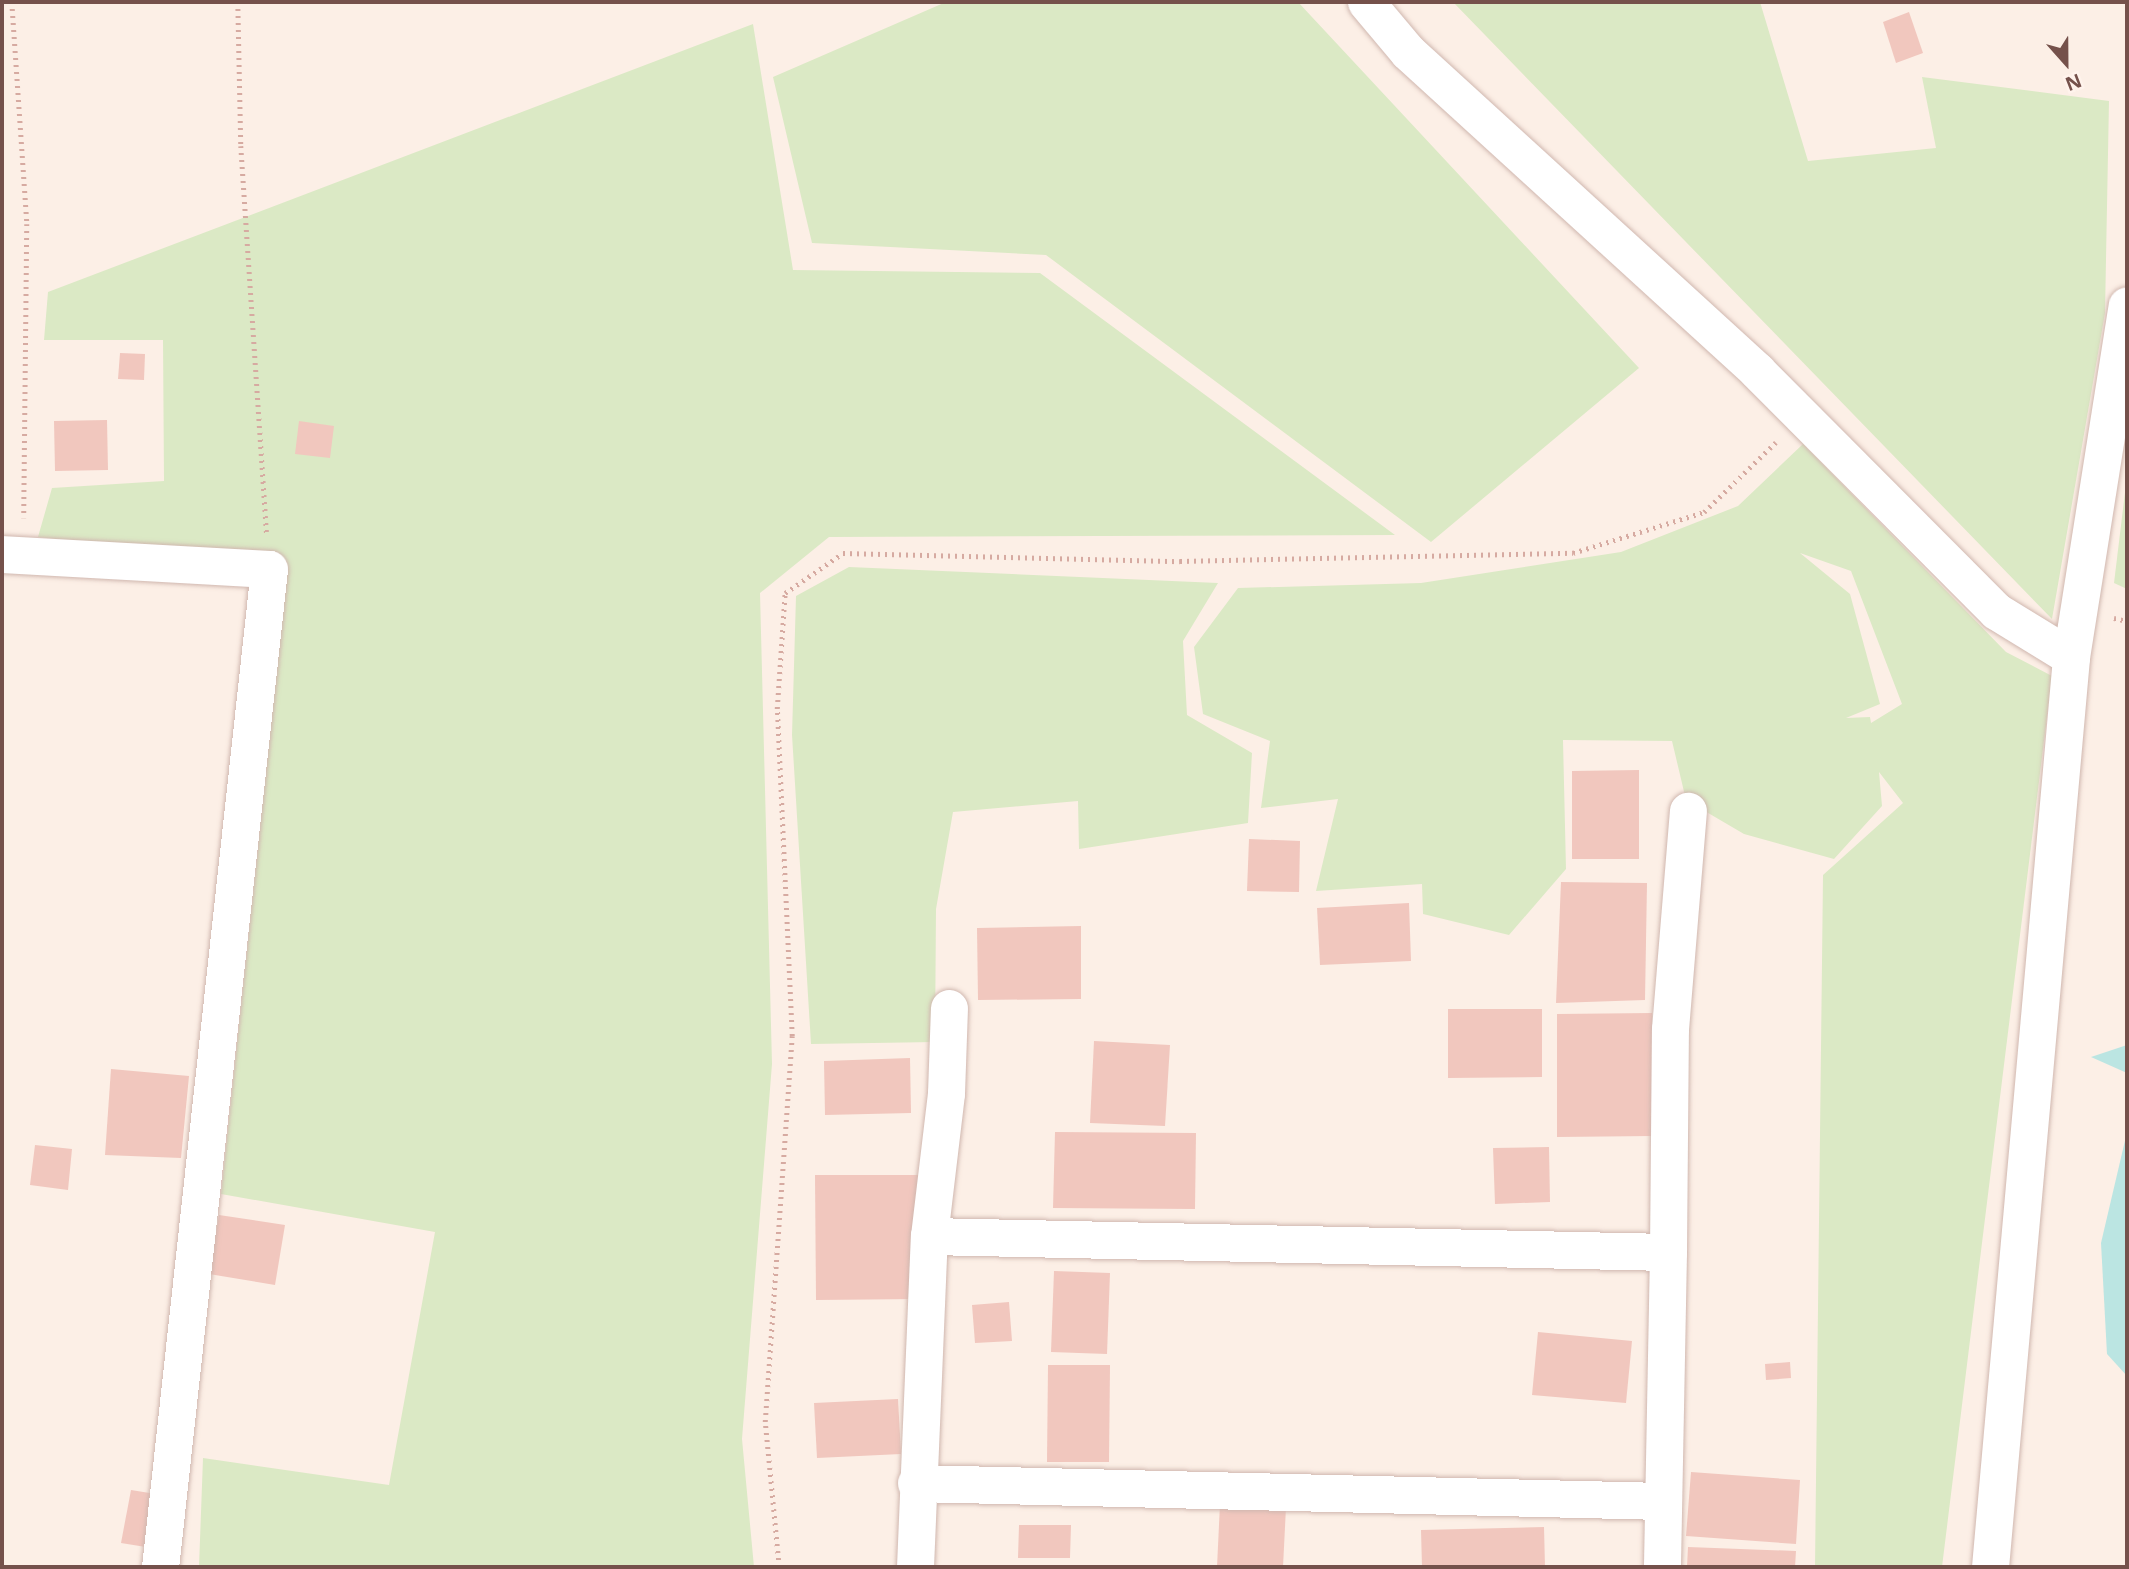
<!DOCTYPE html>
<style>
body{margin:0}
#map{position:relative;width:2129px;height:1569px;overflow:hidden;background:#fcefe6;font-family:"Noto Sans",sans-serif}
div>[style]{position:absolute}
.green>*{inset:0;background:#dbe9c5}
.water>*{inset:0;background:#bbe5e2}
.building>*{inset:0;background:#f1c7be}
.path>*{height:4.5px;margin-top:-2.25px;transform-origin:0;background:repeating-linear-gradient(90deg,#d6aaa1 0 2px,transparent 0 7px)}
.roads{filter:drop-shadow(0 0 2px #d0b7af) drop-shadow(0 0 2px #d0b7af)}
.street>*{height:37px;margin:-18.5px;padding:0 18.5px;transform-origin:18.5px;border-radius:18.5px;background:#fff}
span{translate:-50% -50%;white-space:nowrap;text-align:center;line-height:1.15;-webkit-text-stroke:7px #fff3ec;paint-order:stroke}
.frame{position:absolute;inset:0;border:4px solid #75514b;pointer-events:none}
.north{position:absolute;left:2031px;top:28px;width:70px;height:70px;-webkit-text-stroke:5px #fff3ec;paint-order:stroke;rotate:159deg;font-size:19px;font-weight:700;line-height:28px;text-align:center;color:#75514b}
.north::after{content:'';display:block;margin:auto;width:24px;height:32px;background:#75514b;clip-path:polygon(50% 0,100% 100%,50% 72%,0 100%)}
</style>
<div id="map">
<div class="green">
<i style="clip-path:polygon(946px 2px,1298px 2px,1639px 368px,1431px 542px,1046px 255px,812px 243px,773px 77px)"></i>
<i style="clip-path:polygon(1453px 2px,1760px 2px,1808px 161px,1936px 148px,1922px 77px,2109px 101px,2105px 313px,2052px 619px)"></i>
<i style="clip-path:polygon(753px 24px,793px 270px,1040px 273px,1395px 535px,829px 537px,760px 593px,772px 1064px,742px 1439px,754px 1567px,199px 1567px,203px 1458px,389px 1485px,435px 1232px,221px 1194px,288px 566px,38px 537px,52px 488px,164px 481px,163px 340px,44px 340px,48px 292px)"></i>
<i style="clip-path:polygon(evenodd,1803px 444px,2006px 652px,2052px 676px,1942px 1567px,1815px 1567px,1823px 875px,1903px 803px,1879px 772px,1882px 806px,1834px 859px,1744px 834px,1686px 800px,1672px 741px,1563px 740px,1566px 869px,1509px 935px,1423px 914px,1422px 884px,1316px 891px,1338px 799px,1261px 808px,1270px 741px,1203px 714px,1194px 647px,1238px 588px,1421px 583px,1621px 552px,1738px 506px,1803px 444px,1800px 553px,1851px 571px,1902px 704px,1871px 723px,1870px 717px,1846px 718px,1880px 704px,1850px 594px,1800px 553px)"></i>
<i style="clip-path:polygon(2127px 476px,2127px 589px,2114px 583px)"></i>
<i style="clip-path:polygon(849px 567px,1218px 583px,1183px 641px,1187px 715px,1252px 753px,1248px 823px,1079px 849px,1078px 801px,953px 812px,936px 909px,935px 1042px,811px 1044px,792px 735px,796px 596px)"></i>
</div>
<div class="water">
<i style="clip-path:polygon(2127px 1045px,2127px 1073px,2091px 1057px)"></i>
<i style="clip-path:polygon(2127px 1132px,2127px 1376px,2107px 1354px,2101px 1243px)"></i>
</div>
<div class="building">
<i style="clip-path:polygon(1909px 12px,1923px 53px,1896px 63px,1883px 22px)"></i>
<i style="clip-path:polygon(120px 353px,145px 354px,144px 380px,118px 379px)"></i>
<i style="clip-path:polygon(107px 420px,108px 470px,55px 471px,54px 421px)"></i>
<i style="clip-path:polygon(299px 421px,334px 426px,330px 458px,295px 454px)"></i>
<i style="clip-path:polygon(1639px 770px,1639px 859px,1572px 859px,1572px 771px)"></i>
<i style="clip-path:polygon(1249px 839px,1300px 841px,1299px 892px,1247px 891px)"></i>
<i style="clip-path:polygon(1561px 882px,1647px 883px,1645px 1000px,1556px 1003px)"></i>
<i style="clip-path:polygon(1409px 903px,1411px 961px,1320px 965px,1317px 908px)"></i>
<i style="clip-path:polygon(1081px 926px,1081px 999px,978px 1000px,977px 928px)"></i>
<i style="clip-path:polygon(1448px 1009px,1542px 1009px,1542px 1077px,1448px 1078px)"></i>
<i style="clip-path:polygon(1652px 1013px,1652px 1136px,1557px 1137px,1557px 1014px)"></i>
<i style="clip-path:polygon(1094px 1041px,1170px 1045px,1165px 1126px,1090px 1123px)"></i>
<i style="clip-path:polygon(910px 1058px,911px 1113px,825px 1115px,824px 1061px)"></i>
<i style="clip-path:polygon(111px 1069px,189px 1076px,181px 1158px,105px 1155px)"></i>
<i style="clip-path:polygon(1055px 1132px,1196px 1133px,1195px 1209px,1053px 1208px)"></i>
<i style="clip-path:polygon(35px 1145px,72px 1149px,68px 1190px,30px 1185px)"></i>
<i style="clip-path:polygon(1549px 1147px,1550px 1202px,1495px 1204px,1493px 1148px)"></i>
<i style="clip-path:polygon(815px 1175px,918px 1175px,919px 1299px,816px 1300px)"></i>
<i style="clip-path:polygon(219px 1215px,285px 1225px,275px 1285px,209px 1274px)"></i>
<i style="clip-path:polygon(1054px 1271px,1110px 1273px,1107px 1354px,1051px 1352px)"></i>
<i style="clip-path:polygon(1009px 1302px,1012px 1341px,975px 1343px,972px 1305px)"></i>
<i style="clip-path:polygon(1538px 1332px,1632px 1341px,1626px 1403px,1532px 1395px)"></i>
<i style="clip-path:polygon(1790px 1362px,1791px 1378px,1766px 1380px,1765px 1364px)"></i>
<i style="clip-path:polygon(1048px 1365px,1110px 1365px,1109px 1462px,1047px 1462px)"></i>
<i style="clip-path:polygon(898px 1399px,901px 1454px,817px 1458px,814px 1403px)"></i>
<i style="clip-path:polygon(1691px 1472px,1800px 1480px,1796px 1544px,1686px 1536px)"></i>
<i style="clip-path:polygon(131px 1490px,162px 1495px,152px 1548px,121px 1543px)"></i>
<i style="clip-path:polygon(1220px 1504px,1286px 1507px,1283px 1567px,1217px 1567px)"></i>
<i style="clip-path:polygon(1019px 1525px,1071px 1525px,1070px 1558px,1018px 1558px)"></i>
<i style="clip-path:polygon(1544px 1527px,1545px 1567px,1422px 1567px,1421px 1530px)"></i>
<i style="clip-path:polygon(1688px 1547px,1796px 1551px,1795px 1567px,1687px 1567px)"></i>
</div>
<div class="path">
<i style="left:12px;top:2px;width:223px;rotate:86.1deg"></i>
<i style="left:27px;top:224px;width:294px;rotate:90.6deg"></i>
<i style="left:238px;top:2px;width:144px;rotate:88.8deg"></i>
<i style="left:241px;top:146px;width:389px;rotate:86.2deg"></i>
<i style="left:2114px;top:618px;width:13px;rotate:13deg"></i>
<i style="left:779px;top:1567px;width:146px;rotate:-95.5deg"></i>
<i style="left:765px;top:1422px;width:387px;rotate:-86deg"></i>
<i style="left:792px;top:1036px;width:327px;rotate:-92.6deg"></i>
<i style="left:777px;top:709px;width:116px;rotate:-86.1deg"></i>
<i style="left:785px;top:593px;width:70px;rotate:-34.6deg"></i>
<i style="left:843px;top:553px;width:337px;rotate:1.4deg"></i>
<i style="left:1180px;top:561px;width:393px;rotate:-1.2deg"></i>
<i style="left:1573px;top:553px;width:137px;rotate:-17.4deg"></i>
<i style="left:1704px;top:512px;width:100px;rotate:-44.2deg"></i>
</div>
<div class="roads">
<div class="street">
<i style="left:1366px;top:2px;width:65px;rotate:50deg"></i>
<i style="left:1408px;top:52px;width:473px;rotate:42.4deg"></i>
<i style="left:1757px;top:371px;width:339px;rotate:45.1deg"></i>
<i style="left:1996px;top:611px;width:88px;rotate:31.5deg"></i>
<i style="left:2px;top:554px;width:267px;rotate:3.2deg"></i>
<i style="left:269px;top:569px;width:1004px;rotate:96.23deg"></i>
<i style="left:929px;top:1236px;width:144px;rotate:-83.2deg"></i>
<i style="left:946px;top:1093px;width:85px;rotate:-88deg"></i>
<i style="left:1668px;top:1252px;width:223px;rotate:-89.5deg"></i>
<i style="left:1670px;top:1029px;width:219px;rotate:-85.3deg"></i>
<i style="left:916px;top:1483px;width:747px;rotate:1.38deg"></i>
<i style="left:915px;top:1567px;width:331px;rotate:-87.6deg"></i>
<i style="left:929px;top:1236px;width:739px;rotate:1.24deg"></i>
<i style="left:1668px;top:1252px;width:315px;rotate:91.1deg"></i>
<i style="left:1990px;top:1567px;width:914px;rotate:-84.91deg"></i>
<i style="left:2071px;top:657px;width:356px;rotate:-81deg"></i>
</div>
</div>
<div class="frame"></div>
<div class="north">N</div>
</div>
